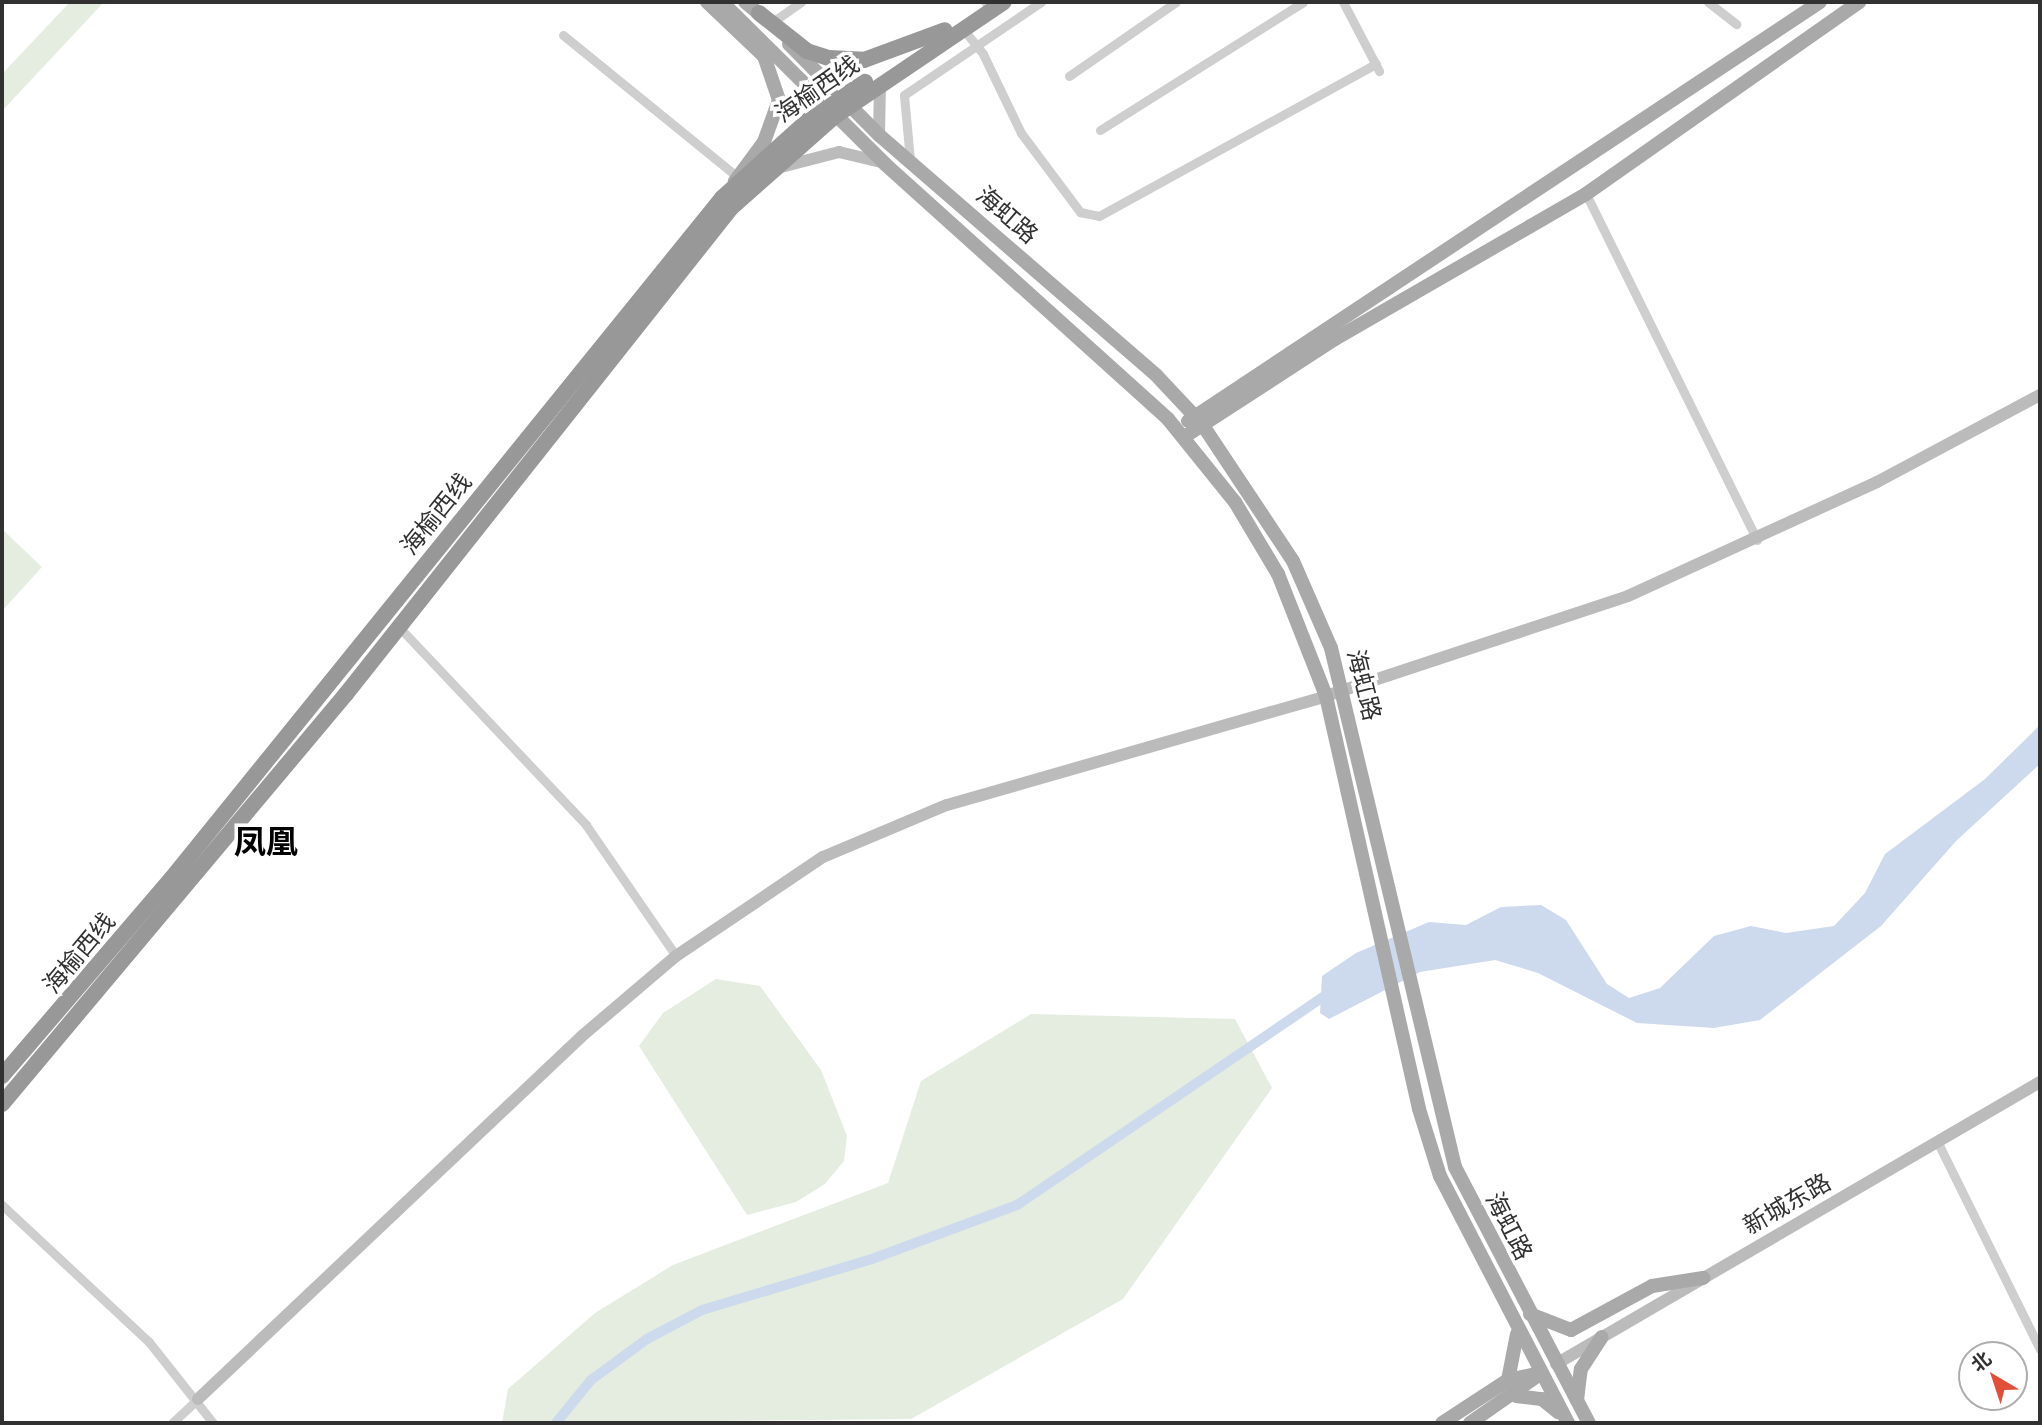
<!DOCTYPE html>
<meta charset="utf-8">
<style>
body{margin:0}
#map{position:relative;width:2042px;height:1425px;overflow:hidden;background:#fff;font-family:"Titillium Web","Noto Sans SC",sans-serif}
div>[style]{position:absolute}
.green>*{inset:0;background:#e4ede0}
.water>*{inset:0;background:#cddaed}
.canal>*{height:10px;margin:-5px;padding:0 5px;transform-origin:5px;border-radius:5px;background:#cddaed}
.street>*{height:9px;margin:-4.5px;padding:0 4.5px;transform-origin:4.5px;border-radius:4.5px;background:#cecece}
.secondary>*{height:12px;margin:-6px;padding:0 6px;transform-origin:6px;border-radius:6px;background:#bbb}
.primary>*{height:14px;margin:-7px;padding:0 7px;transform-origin:7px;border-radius:7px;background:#a9a9a9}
.highway>*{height:16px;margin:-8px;padding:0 8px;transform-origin:8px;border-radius:8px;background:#989898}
span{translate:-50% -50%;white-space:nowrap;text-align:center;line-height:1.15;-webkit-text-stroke:7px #fff;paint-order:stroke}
.street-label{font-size:24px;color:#313131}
.district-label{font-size:32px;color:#000;font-weight:700}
.frame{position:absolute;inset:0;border:4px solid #313131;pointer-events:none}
.north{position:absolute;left:1958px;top:1341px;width:70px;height:70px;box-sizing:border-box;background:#fff;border:2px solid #adadad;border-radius:50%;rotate:321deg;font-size:19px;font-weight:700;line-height:28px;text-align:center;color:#313131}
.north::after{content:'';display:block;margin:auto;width:24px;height:32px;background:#e34e38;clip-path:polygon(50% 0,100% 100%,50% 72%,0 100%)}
</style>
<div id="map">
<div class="green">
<i style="clip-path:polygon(70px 2px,104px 2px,2px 111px,2px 74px)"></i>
<i style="clip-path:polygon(2px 529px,42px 567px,2px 611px)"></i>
<i style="clip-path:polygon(716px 979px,760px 986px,821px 1070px,847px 1136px,844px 1161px,825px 1184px,796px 1202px,747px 1215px,639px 1046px,663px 1013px)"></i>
<i style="clip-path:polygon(1031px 1014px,1235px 1019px,1272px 1088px,1123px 1299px,911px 1419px,502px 1423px,508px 1389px,595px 1313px,673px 1265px,888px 1183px,921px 1081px)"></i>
</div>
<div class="water">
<i style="clip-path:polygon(2040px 725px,2040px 764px,1956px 841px,1881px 926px,1760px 1020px,1714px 1028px,1637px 1023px,1538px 973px,1495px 960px,1420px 972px,1329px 1019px,1320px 1013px,1322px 976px,1356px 953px,1429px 922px,1466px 925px,1501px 907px,1541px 905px,1566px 920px,1607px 984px,1629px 998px,1660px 988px,1714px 936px,1751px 926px,1786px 933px,1834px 926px,1865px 893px,1885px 854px,1985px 779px)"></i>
</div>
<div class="canal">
<i style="left:556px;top:1423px;width:55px;rotate:-50.9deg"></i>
<i style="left:591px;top:1380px;width:69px;rotate:-36.2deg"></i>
<i style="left:647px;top:1339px;width:62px;rotate:-27.8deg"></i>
<i style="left:702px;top:1310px;width:177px;rotate:-16.7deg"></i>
<i style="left:872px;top:1259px;width:155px;rotate:-20.4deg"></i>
<i style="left:1017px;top:1205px;width:379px;rotate:-34.2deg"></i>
</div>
<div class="street">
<i style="left:986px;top:2px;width:1px;rotate:90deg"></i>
<i style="left:1343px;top:2px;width:78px;rotate:62.4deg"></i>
<i style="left:1708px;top:2px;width:36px;rotate:38deg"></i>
<i style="left:771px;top:23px;width:37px;rotate:-35deg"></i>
<i style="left:963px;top:29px;width:32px;rotate:51deg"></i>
<i style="left:983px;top:54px;width:88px;rotate:64.3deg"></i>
<i style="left:1021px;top:133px;width:99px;rotate:53.2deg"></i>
<i style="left:1080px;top:212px;width:19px;rotate:12deg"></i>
<i style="left:1099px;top:216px;width:316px;rotate:-28.8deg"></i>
<i style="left:563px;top:35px;width:225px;rotate:39.1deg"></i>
<i style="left:1069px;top:76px;width:130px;rotate:-34.7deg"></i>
<i style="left:1100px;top:130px;width:240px;rotate:-32.2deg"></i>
<i style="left:910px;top:160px;width:65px;rotate:-95.3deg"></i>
<i style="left:904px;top:95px;width:166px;rotate:-34.2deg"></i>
<i style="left:1586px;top:194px;width:386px;rotate:63.7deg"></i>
<i style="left:400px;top:628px;width:271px;rotate:46.6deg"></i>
<i style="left:586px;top:825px;width:159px;rotate:55.5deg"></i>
<i style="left:1937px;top:1141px;width:232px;rotate:63.7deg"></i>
<i style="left:2px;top:1205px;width:201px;rotate:43deg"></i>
<i style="left:149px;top:1342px;width:103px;rotate:51.7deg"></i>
<i style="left:172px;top:1423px;width:35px;rotate:-43deg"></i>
</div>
<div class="secondary">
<i style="left:879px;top:135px;width:51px;rotate:-88.9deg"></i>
<i style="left:781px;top:167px;width:60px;rotate:-14.5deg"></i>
<i style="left:839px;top:152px;width:43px;rotate:13.4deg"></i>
<i style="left:1556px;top:1364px;width:560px;rotate:-30.23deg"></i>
<i style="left:198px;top:1399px;width:528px;rotate:-43.39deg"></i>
<i style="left:582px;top:1036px;width:123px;rotate:-40.4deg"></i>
<i style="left:676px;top:956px;width:177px;rotate:-34deg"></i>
<i style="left:823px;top:857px;width:134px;rotate:-22.8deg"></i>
<i style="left:947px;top:805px;width:394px;rotate:-16deg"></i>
<i style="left:1326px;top:696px;width:318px;rotate:-18.3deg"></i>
<i style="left:1628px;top:596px;width:274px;rotate:-24.6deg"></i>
<i style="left:1877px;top:482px;width:185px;rotate:-28.1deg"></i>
</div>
<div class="primary">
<i style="left:707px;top:2px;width:79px;rotate:43.5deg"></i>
<i style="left:764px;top:56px;width:46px;rotate:71.2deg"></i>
<i style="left:779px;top:100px;width:45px;rotate:109.7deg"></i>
<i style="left:764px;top:142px;width:49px;rotate:126.6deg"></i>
<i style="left:722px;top:2px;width:230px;rotate:44.8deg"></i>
<i style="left:885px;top:164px;width:381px;rotate:42deg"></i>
<i style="left:1168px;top:419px;width:107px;rotate:51.1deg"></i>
<i style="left:1235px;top:502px;width:84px;rotate:59.2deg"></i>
<i style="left:1278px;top:574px;width:131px;rotate:68.5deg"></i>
<i style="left:1326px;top:696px;width:423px;rotate:77.3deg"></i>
<i style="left:1419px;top:1109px;width:70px;rotate:72.6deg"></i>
<i style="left:1440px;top:1176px;width:278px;rotate:62.6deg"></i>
<i style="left:745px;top:2px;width:26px;rotate:40deg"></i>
<i style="left:789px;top:44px;width:128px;rotate:45.3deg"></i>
<i style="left:879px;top:135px;width:367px;rotate:40.9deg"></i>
<i style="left:1156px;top:375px;width:67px;rotate:46.8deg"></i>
<i style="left:1202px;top:424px;width:164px;rotate:56.4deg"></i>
<i style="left:1293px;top:561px;width:95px;rotate:66.4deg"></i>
<i style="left:1331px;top:648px;width:534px;rotate:76.56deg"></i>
<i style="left:1455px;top:1167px;width:289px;rotate:62.4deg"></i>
<i style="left:1188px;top:421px;width:758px;rotate:-33.54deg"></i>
<i style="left:1184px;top:437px;width:180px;rotate:-33deg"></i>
<i style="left:1335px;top:339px;width:290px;rotate:-30deg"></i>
<i style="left:1586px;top:194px;width:334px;rotate:-35.1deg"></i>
<i style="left:1530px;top:1314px;width:44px;rotate:21.3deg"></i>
<i style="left:1571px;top:1330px;width:92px;rotate:-28.5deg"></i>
<i style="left:1652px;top:1286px;width:52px;rotate:-8.9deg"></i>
<i style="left:1508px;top:1380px;width:47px;rotate:-78.9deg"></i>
<i style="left:1516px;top:1396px;width:26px;rotate:7deg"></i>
<i style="left:1542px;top:1399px;width:21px;rotate:39deg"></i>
<i style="left:1577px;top:1400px;width:31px;rotate:-83deg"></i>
<i style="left:1581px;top:1369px;width:38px;rotate:-57deg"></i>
<i style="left:1442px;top:1423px;width:79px;rotate:-33.1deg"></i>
<i style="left:1508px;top:1380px;width:34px;rotate:-12deg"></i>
<i style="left:1470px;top:1423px;width:85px;rotate:-35deg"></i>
</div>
<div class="highway">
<i style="left:759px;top:13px;width:61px;rotate:38.4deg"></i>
<i style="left:807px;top:51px;width:23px;rotate:18deg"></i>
<i style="left:829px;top:58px;width:35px;rotate:3deg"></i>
<i style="left:864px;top:60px;width:86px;rotate:-20.3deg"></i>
<i style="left:2px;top:1076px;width:260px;rotate:-49.4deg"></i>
<i style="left:171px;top:879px;width:876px;rotate:-51.02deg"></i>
<i style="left:722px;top:198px;width:124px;rotate:-42.1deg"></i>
<i style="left:814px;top:115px;width:61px;rotate:-32.9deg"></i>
<i style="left:2px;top:1104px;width:535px;rotate:-50deg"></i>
<i style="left:346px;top:694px;width:620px;rotate:-51.61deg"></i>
<i style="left:731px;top:208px;width:137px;rotate:-41.5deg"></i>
<i style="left:834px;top:117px;width:205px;rotate:-34.1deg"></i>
</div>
<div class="street-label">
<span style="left:817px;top:89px;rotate:-35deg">海榆西线</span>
<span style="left:1007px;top:215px;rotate:41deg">海虹路</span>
<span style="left:436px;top:514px;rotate:-51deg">海榆西线</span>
<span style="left:1364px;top:685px;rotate:76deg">海虹路</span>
<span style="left:79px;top:953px;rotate:-50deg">海榆西线</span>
<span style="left:1787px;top:1204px;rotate:-30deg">新城东路</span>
<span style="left:1509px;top:1226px;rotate:63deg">海虹路</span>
</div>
<div class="district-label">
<span style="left:266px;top:841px">凤凰</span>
</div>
<div class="frame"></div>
<div class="north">北</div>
</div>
